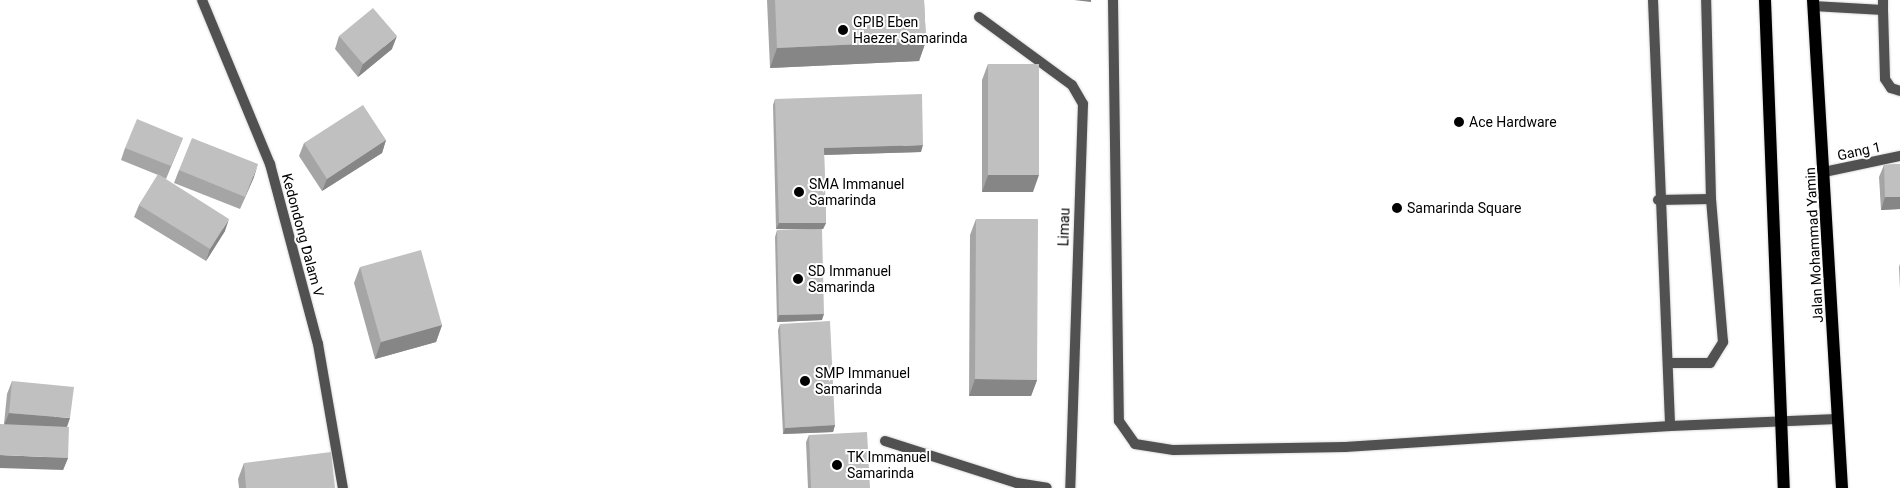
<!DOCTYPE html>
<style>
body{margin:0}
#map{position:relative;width:1900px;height:488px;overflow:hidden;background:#fff;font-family:Roboto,sans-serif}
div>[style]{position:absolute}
.roads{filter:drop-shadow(0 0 1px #dbdbdb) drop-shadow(0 0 1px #dbdbdb)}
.service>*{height:10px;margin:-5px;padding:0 5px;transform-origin:5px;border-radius:5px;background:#515151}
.minor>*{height:10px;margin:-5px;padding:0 5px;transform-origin:5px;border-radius:5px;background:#515151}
.primary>*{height:12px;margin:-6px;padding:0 6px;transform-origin:6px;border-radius:6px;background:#000}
.wall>*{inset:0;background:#a5a5a5}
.shaded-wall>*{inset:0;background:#868686}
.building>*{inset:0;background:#c0c0c0}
.dots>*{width:14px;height:14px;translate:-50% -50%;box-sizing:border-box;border:2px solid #fff;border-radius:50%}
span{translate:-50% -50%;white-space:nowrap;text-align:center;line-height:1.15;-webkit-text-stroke:4px #fff;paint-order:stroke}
.poi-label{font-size:14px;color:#000}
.left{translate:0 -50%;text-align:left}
.street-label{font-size:14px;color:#000}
</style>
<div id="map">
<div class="roads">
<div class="service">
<i style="left:1113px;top:0;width:421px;rotate:89.2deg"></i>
<i style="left:1119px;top:421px;width:28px;rotate:55deg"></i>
<i style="left:1135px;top:444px;width:39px;rotate:9deg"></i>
<i style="left:1174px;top:450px;width:171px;rotate:-1deg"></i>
<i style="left:1345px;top:447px;width:326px;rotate:-3.7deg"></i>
<i style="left:1653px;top:0;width:426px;rotate:87.7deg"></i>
<i style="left:1670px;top:426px;width:168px;rotate:-2.4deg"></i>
<i style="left:1813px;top:6px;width:70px;rotate:3.3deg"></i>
<i style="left:1883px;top:10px;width:10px;rotate:-90deg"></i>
<i style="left:1883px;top:10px;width:69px;rotate:88.3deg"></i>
<i style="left:1885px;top:79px;width:11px;rotate:56deg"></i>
<i style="left:1891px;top:88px;width:9px;rotate:18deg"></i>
<i style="left:1658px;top:200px;width:53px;rotate:-1.1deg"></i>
<i style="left:1668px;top:363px;width:42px"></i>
<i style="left:1710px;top:363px;width:25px;rotate:-58deg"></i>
<i style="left:1723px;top:342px;width:144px;rotate:-94.8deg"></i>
<i style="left:1711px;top:199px;width:199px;rotate:-91.4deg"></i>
<i style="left:885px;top:441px;width:139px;rotate:17.7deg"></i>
<i style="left:1017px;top:483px;width:30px;rotate:9deg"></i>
</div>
<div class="minor">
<i style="left:202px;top:0;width:178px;rotate:67.5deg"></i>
<i style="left:270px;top:164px;width:186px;rotate:75.1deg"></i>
<i style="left:318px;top:344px;width:146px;rotate:80.2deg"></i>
<i style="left:979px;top:17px;width:115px;rotate:36.2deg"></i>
<i style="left:1072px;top:85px;width:22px;rotate:60deg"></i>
<i style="left:1083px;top:104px;width:384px;rotate:91.9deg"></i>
<i style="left:1824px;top:172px;width:78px;rotate:-11.9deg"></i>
</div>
<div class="primary">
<i style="left:1765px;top:0;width:488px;rotate:87.8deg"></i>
<i style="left:1813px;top:0;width:489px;rotate:86.6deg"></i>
</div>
</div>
<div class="wall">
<i style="clip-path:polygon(767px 0,924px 0,926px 41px,919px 61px,770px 68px)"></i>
<i style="clip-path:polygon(339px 36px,392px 49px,358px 77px,335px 49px)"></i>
<i style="clip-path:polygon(988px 64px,1033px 192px,982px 192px,982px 80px)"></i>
<i style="clip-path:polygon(775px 99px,921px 152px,824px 155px,826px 223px,823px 229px,822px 229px,822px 320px,777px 322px,775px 237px,777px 230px,811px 229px,776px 229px,773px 105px)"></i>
<i style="clip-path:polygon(183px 138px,166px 179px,163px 177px,225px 231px,206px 261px,134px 217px,139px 205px,158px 175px,121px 160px,125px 148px)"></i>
<i style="clip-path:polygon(386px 140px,382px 153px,322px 191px,299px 156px,304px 143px)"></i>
<i style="clip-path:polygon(1900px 164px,1900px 209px,1881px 210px,1879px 177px,1884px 165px)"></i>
<i style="clip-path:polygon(179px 170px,254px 177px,240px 209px,174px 183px)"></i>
<i style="clip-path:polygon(976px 219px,1037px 380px,1031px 396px,969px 396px,970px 235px)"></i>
<i style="clip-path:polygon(1900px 264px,1900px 289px,1899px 267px)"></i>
<i style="clip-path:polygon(360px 267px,442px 325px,436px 342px,375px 359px,354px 283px)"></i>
<i style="clip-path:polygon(780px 324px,835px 425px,833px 432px,783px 434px,778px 330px)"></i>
<i style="clip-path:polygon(12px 381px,67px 427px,68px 458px,63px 470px,4px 424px,7px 394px)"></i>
<i style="clip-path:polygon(809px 435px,870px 488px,808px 488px,806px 442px)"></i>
<i style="clip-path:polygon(244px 463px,335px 488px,239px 488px,238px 479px)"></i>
</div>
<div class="shaded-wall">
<i style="clip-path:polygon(1074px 0,1091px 0,1091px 2px)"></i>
<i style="clip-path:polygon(397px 36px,392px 49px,358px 77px,363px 64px)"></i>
<i style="clip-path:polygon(926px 41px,919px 61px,770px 68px,777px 48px)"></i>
<i style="clip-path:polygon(386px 140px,382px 153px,322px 191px,327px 179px)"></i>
<i style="clip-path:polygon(923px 145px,921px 152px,821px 155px,824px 148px)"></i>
<i style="clip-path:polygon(258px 164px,254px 177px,240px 209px,245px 197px)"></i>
<i style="clip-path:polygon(988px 175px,1039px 175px,1033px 192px,982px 192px)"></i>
<i style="clip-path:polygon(1885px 197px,1900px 197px,1900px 209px,1881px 210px)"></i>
<i style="clip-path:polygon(229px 219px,225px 231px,206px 261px,210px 249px)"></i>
<i style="clip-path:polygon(779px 223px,826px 223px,823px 229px,776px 229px)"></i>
<i style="clip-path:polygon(824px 314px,822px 320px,777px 322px,779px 315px)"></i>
<i style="clip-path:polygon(442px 325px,436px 342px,375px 359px,381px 342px)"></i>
<i style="clip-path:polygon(975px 379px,1037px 380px,1031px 396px,969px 396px)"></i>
<i style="clip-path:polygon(9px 413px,70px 418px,66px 430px,4px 425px)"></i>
<i style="clip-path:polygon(835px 425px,833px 432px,783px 434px,785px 428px)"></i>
<i style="clip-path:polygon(0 455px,68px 458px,63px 470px,0 468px)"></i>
</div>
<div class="building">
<i style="clip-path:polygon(775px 0,924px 0,926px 41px,777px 48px)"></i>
<i style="clip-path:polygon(373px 8px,397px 36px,363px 64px,339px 36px)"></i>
<i style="clip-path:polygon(988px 64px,1039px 64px,1039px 175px,988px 175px)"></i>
<i style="clip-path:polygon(922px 94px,923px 145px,824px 148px,826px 223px,779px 223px,775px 99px)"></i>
<i style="clip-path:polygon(363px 105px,386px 140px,327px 179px,304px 143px)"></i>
<i style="clip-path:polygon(137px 119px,183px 138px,171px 166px,125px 148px)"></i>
<i style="clip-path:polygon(192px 138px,258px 164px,245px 197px,179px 170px)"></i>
<i style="clip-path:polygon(1900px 164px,1900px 197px,1885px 197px,1884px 165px)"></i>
<i style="clip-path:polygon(158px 174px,229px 219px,210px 249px,139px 205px)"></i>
<i style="clip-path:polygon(976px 219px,1038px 219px,1037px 380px,975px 379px)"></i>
<i style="clip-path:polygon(822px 229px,824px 314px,779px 315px,777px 230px)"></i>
<i style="clip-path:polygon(421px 250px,442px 325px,381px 342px,360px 267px)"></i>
<i style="clip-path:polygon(830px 321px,835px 425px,785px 428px,780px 324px)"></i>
<i style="clip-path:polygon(12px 381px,74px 387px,70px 418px,9px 413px)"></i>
<i style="clip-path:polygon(0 424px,69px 427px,68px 458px,0 455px)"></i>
<i style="clip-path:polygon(867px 432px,870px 488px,811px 488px,809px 435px)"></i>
<i style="clip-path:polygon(331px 452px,335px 488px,246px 488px,244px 463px)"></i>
</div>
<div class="dots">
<i style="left:843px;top:30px;background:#000"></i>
<i style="left:1459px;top:122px;background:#000"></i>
<i style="left:799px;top:192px;background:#000"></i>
<i style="left:1397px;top:208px;background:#000"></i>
<i style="left:798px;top:279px;background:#000"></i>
<i style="left:805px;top:381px;background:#000"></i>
<i style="left:837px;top:465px;background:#000"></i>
</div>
<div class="poi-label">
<span class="left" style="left:853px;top:30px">GPIB Eben<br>Haezer Samarinda</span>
<span class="left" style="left:1469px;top:122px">Ace Hardware</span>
<span class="left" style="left:809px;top:192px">SMA Immanuel<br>Samarinda</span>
<span class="left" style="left:1407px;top:208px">Samarinda Square</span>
<span class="left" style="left:808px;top:279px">SD Immanuel<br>Samarinda</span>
<span class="left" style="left:815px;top:381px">SMP Immanuel<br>Samarinda</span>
<span class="left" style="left:847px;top:465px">TK Immanuel<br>Samarinda</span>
</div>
<div class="street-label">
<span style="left:1859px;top:151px;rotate:-12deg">Gang 1</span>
<span style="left:1064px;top:227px;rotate:-88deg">Limau</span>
<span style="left:303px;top:235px;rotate:75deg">Kedondong Dalam V</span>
<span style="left:1814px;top:245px;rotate:-93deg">Jalan Mohammad Yamin</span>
</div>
</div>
